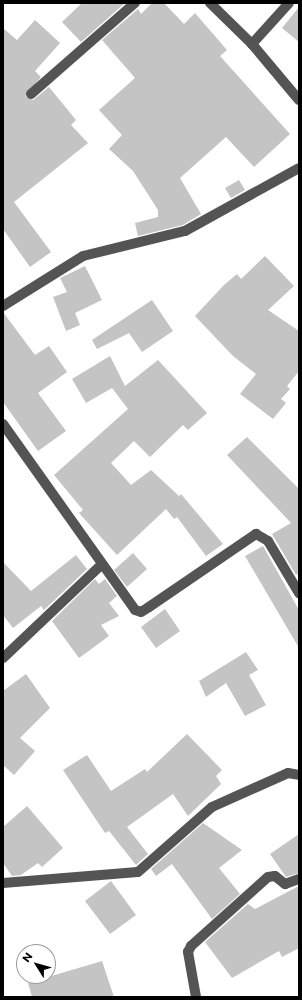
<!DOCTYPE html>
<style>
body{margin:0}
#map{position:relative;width:302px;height:1000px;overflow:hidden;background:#fff;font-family:Montserrat,sans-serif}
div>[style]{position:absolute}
.building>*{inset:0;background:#c4c4c4}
.minor>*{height:10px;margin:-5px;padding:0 5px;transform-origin:5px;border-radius:5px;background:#545454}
span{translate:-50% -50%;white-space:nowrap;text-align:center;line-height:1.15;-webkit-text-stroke:3.5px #fff;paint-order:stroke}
.frame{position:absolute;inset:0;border:4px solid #000;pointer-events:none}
.north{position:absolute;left:16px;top:944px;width:40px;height:40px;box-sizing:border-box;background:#fff;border:1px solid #999;border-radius:50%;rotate:307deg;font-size:11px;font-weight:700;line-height:16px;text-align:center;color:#000}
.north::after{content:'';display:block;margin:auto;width:14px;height:18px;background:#000;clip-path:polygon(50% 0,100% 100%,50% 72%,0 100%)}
</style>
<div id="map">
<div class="building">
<i style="clip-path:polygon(82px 3px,125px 3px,81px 42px,62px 22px)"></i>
<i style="clip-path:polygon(152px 3px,164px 3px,184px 24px,195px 13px,227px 50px,220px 56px,290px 134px,254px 167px,226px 137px,180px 178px,201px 214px,183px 225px,138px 236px,135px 223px,158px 217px,158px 210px,133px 171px,109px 149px,122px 135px,99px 110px,135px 78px,102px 40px,138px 9px,141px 14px)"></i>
<i style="clip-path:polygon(299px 7px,299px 42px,282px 28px)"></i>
<i style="clip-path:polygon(35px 20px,60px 43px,35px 71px,41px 77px,25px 96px,33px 100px,49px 87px,76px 120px,71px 125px,88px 143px,14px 202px,51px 252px,30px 267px,3px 229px,3px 28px,17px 40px)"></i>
<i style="clip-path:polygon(239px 180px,245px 190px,231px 198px,225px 188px)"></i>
<i style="clip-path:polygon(265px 256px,294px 286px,268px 310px,299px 331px,299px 371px,287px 386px,290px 389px,281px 399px,286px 403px,273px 419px,240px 394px,256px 374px,233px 356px,195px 316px,224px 285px,237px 274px,241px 279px)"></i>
<i style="clip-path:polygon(85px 266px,102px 300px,75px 313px,80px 325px,66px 331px,53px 297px,67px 292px,60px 278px)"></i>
<i style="clip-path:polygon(152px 300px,173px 331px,142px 352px,129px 333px,97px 349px,92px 340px)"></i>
<i style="clip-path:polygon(3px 312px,35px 355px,49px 346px,67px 372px,38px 393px,66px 431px,38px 451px,3px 402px)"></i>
<i style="clip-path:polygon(110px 356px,125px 386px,158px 360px,207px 413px,188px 430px,183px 425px,150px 457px,134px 441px,111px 463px,131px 485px,151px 470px,179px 496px,181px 494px,223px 544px,206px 556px,177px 517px,174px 519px,166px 509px,117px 555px,79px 513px,83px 510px,54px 475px,128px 409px,112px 388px,86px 403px,72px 379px)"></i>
<i style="clip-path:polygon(247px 437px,299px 489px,299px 573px,296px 575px,272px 534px,291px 523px,227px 455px)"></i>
<i style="clip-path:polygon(263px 546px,299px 610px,299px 648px,245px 556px)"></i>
<i style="clip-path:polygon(133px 553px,147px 569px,127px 587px,114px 570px)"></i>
<i style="clip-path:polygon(76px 555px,87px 569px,44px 610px,41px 606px,13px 628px,3px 615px,3px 562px,31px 591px)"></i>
<i style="clip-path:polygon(95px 579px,99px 584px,105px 579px,117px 596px,109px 603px,119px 616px,101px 625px,109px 636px,79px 658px,52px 621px)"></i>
<i style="clip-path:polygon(165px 609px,180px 631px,156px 648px,141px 627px)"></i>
<i style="clip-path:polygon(246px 652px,258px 670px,249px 675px,266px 705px,245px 716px,226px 683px,206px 697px,199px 681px)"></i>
<i style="clip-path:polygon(26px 674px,50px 708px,20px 738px,35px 751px,14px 775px,3px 765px,3px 691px)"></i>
<i style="clip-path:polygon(187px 734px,222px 770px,216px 776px,221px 784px,188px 816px,173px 794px,127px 827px,148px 854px,136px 865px,109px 831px,105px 833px,63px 770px,87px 755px,111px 791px,145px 769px,147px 772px)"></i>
<i style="clip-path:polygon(27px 806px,63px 848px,42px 867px,38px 863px,21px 875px,12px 876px,3px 863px,3px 827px)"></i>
<i style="clip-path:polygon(203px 823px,242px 850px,219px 868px,240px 894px,212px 919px,172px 864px,156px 876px,151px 869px)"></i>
<i style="clip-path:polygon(299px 834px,299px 873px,286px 877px,270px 854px)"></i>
<i style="clip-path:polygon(111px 881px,136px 915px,110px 934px,85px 901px)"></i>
<i style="clip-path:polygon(299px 886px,299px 948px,282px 957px,279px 951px,232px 978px,205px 942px,248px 904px,255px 909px)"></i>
<i style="clip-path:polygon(102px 961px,114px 997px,32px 997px,28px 983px)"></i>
</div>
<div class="minor">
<i style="left:210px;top:3px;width:59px;rotate:44.3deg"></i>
<i style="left:252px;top:44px;width:73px;rotate:50deg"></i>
<i style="left:252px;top:44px;width:55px;rotate:-47.9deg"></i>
<i style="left:31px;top:94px;width:138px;rotate:-41.2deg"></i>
<i style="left:3px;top:306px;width:94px;rotate:-32deg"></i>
<i style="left:83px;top:256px;width:105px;rotate:-13.8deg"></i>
<i style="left:185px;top:231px;width:130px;rotate:-28.9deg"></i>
<i style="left:3px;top:424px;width:228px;rotate:54.6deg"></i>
<i style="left:135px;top:610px;width:6px;rotate:18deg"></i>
<i style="left:141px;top:612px;width:9px;rotate:-32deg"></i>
<i style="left:149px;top:607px;width:130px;rotate:-34.3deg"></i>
<i style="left:256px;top:534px;width:14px;rotate:30deg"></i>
<i style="left:268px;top:541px;width:61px;rotate:59.2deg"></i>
<i style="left:3px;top:658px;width:134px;rotate:-43.5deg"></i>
<i style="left:3px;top:883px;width:135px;rotate:-4.7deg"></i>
<i style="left:138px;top:872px;width:98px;rotate:-41.3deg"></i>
<i style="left:212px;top:807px;width:83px;rotate:-24.1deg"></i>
<i style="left:288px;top:773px;width:11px;rotate:10deg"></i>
<i style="left:196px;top:997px;width:46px;rotate:-100.1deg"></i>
<i style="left:188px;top:952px;width:7px;rotate:-63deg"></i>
<i style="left:191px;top:946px;width:103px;rotate:-41.9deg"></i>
<i style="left:268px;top:877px;width:7px;rotate:-8deg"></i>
<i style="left:275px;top:876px;width:13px;rotate:39deg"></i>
<i style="left:285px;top:884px;width:15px;rotate:-20deg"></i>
</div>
<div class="frame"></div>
<div class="north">N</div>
</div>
